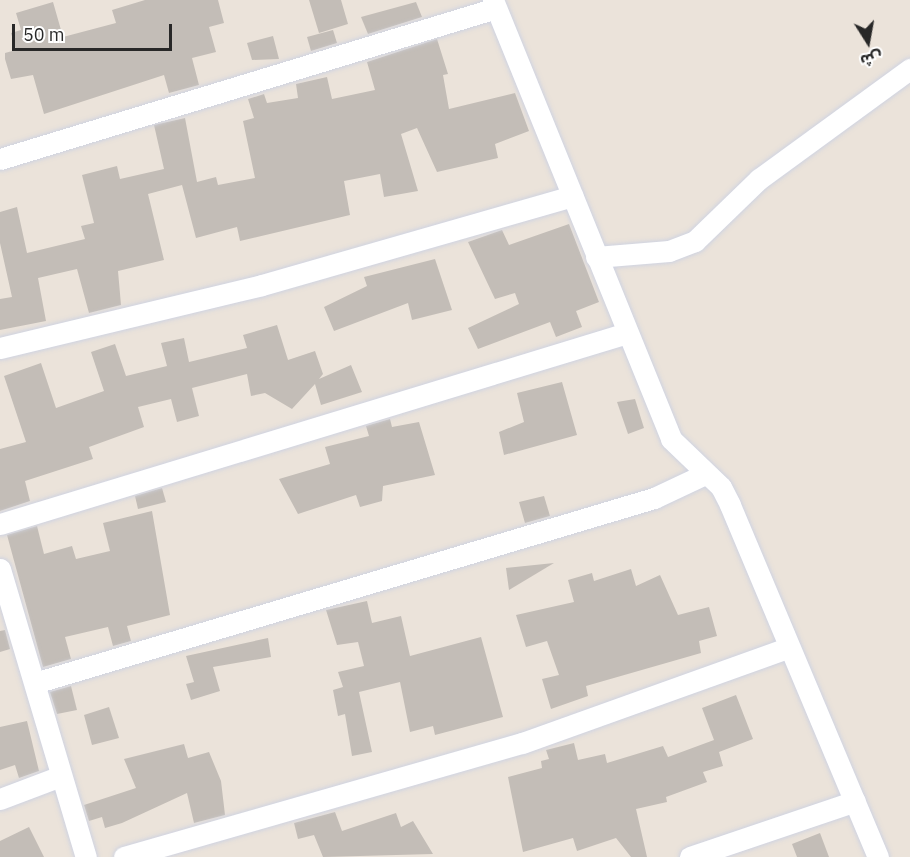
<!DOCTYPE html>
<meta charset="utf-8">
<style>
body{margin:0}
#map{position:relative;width:910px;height:857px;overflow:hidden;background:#ebe3da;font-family:"IBM Plex Sans","Noto Sans Arabic",sans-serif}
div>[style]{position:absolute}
.building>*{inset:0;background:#c3bdb7}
.roads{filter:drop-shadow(0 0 2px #cfd3e1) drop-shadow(0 0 2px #cfd3e1)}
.street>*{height:21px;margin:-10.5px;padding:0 10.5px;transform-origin:10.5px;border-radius:10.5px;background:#fff}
span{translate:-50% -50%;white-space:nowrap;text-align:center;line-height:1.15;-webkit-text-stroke:6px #fff;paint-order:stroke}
.north{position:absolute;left:838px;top:12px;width:60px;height:60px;-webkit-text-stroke:4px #fff;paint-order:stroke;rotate:169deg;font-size:16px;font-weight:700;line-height:24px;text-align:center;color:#282828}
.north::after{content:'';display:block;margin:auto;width:21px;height:27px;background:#282828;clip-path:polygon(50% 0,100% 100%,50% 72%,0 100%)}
.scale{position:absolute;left:12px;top:24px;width:160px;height:27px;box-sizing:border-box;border:3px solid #282828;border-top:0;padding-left:8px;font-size:18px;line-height:21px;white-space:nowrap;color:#282828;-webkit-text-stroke:4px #fff;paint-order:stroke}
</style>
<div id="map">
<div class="building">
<i style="clip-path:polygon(145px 0,218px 0,224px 23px,209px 27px,216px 52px,192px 58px,199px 85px,169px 93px,164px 75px,44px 114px,33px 75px,11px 79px,5px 59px,5px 53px,16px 50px,11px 33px,21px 30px,16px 13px,53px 2px,63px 37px,116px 23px,112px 10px)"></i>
<i style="clip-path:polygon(309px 0,341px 0,348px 24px,319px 33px)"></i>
<i style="clip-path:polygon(416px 2px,422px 17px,368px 34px,361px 17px)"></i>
<i style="clip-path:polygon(333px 30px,337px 43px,311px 51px,307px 37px)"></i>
<i style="clip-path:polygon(273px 36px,279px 59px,252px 60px,247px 43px)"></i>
<i style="clip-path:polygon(437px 39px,448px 74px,443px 75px,449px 109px,515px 93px,529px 131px,495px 144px,498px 158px,437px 172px,417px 128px,401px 134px,418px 191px,384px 197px,380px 174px,344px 181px,350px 215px,240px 241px,237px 227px,196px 238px,182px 185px,148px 194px,164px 260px,118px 271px,121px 305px,89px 313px,77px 269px,38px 278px,46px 321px,0 330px,0 299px,12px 297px,0 243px,0 212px,17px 207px,27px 253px,85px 239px,81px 226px,94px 223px,82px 175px,117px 166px,120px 179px,164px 169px,154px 125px,185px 118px,197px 182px,216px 177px,218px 185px,255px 178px,243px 121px,254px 118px,248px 99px,264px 94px,267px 103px,298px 98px,296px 84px,327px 77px,332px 99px,375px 90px,367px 62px)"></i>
<i style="clip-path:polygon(569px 224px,599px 302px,576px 311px,582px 327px,556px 337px,550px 322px,478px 349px,468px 328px,519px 304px,515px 293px,495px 299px,468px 242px,502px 230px,509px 245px)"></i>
<i style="clip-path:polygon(435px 259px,452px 310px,412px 320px,408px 303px,334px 331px,324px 307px,367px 286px,364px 277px)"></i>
<i style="clip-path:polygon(277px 325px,288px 360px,315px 351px,323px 374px,319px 379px,351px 365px,362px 392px,321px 405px,315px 384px,292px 409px,265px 393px,251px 396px,247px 374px,192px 388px,199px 416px,177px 422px,171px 399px,138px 407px,144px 427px,89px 447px,93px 459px,25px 481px,30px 501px,0 511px,0 449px,26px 442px,4px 376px,41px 363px,56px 408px,104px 391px,91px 352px,115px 344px,126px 376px,167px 366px,161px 343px,184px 338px,189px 362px,247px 348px,243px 335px)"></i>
<i style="clip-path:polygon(562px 382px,577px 435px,504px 455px,499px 432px,524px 422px,517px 393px)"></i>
<i style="clip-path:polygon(635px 399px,644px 428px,628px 434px,617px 402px)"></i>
<i style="clip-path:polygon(390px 419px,392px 427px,419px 422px,435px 475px,383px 486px,382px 501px,360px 507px,356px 495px,298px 514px,279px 479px,330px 464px,325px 447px,369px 436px,366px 426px)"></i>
<i style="clip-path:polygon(162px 488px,166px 502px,138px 509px,135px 496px)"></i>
<i style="clip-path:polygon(544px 496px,550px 516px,525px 523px,519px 502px)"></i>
<i style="clip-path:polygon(152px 511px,170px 615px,127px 626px,131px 641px,113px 646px,108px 627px,65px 637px,71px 659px,43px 667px,7px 535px,37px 526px,44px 554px,72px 546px,76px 559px,110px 551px,103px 523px)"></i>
<i style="clip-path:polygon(554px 563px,509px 590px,506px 568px)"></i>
<i style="clip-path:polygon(631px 569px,636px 586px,660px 575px,678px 615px,709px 607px,717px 636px,699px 641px,701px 653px,586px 686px,588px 696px,551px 709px,542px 679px,559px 675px,547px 641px,526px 647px,516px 615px,574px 602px,568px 580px,592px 573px,594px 581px)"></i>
<i style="clip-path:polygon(367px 601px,372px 623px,401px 616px,410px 656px,481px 637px,503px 717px,435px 735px,433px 726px,410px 732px,400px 682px,359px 692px,372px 752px,352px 756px,345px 714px,338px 716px,333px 690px,343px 687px,338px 672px,364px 666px,358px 642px,337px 645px,326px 610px)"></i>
<i style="clip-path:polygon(5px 630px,10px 649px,0 652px,0 631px)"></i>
<i style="clip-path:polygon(268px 638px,271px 657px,213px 667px,220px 691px,191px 700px,186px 684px,194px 682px,186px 656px)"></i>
<i style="clip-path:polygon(71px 686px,77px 710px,57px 714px,50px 692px)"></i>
<i style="clip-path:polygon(736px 695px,753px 739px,719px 752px,723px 766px,703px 772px,707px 782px,666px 797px,667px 802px,636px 809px,647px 857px,631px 857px,616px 838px,577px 851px,573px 838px,523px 852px,508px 777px,542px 768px,541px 761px,549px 759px,546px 750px,574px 743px,578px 760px,605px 754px,607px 763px,663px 746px,668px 757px,714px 740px,702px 708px)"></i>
<i style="clip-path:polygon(109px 707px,119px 738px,92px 745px,84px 715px)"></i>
<i style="clip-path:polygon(27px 721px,39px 771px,19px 778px,15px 765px,0 770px,0 727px)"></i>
<i style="clip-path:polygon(184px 744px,188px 758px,209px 752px,221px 781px,225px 815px,194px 823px,187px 793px,122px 823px,105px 828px,102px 817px,89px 821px,84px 805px,136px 788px,124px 759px)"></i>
<i style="clip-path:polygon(335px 812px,342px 831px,396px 813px,401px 827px,413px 821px,433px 854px,323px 857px,314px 835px,298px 839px,294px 823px)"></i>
<i style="clip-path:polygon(29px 827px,44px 857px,0 857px,0 841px)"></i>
<i style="clip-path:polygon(820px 833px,829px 857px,797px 857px,792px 844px)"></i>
</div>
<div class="roads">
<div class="street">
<i style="left:493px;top:0;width:474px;rotate:67.9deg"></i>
<i style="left:671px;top:439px;width:69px;rotate:43.8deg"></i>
<i style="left:721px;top:487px;width:20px;rotate:63deg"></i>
<i style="left:730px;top:505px;width:382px;rotate:67.2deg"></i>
<i style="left:0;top:159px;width:518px;rotate:-16.93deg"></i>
<i style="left:596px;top:257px;width:73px;rotate:-4.7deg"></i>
<i style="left:669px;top:251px;width:28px;rotate:-21deg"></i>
<i style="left:695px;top:241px;width:89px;rotate:-44.1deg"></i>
<i style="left:759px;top:179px;width:187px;rotate:-36.1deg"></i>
<i style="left:0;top:348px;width:269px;rotate:-13.5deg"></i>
<i style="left:262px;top:285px;width:323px;rotate:-16deg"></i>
<i style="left:0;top:524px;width:655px;rotate:-16.94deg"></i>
<i style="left:0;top:569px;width:301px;rotate:73.4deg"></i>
<i style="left:38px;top:682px;width:643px;rotate:-16.63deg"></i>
<i style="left:654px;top:498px;width:56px;rotate:-25.2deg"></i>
<i style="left:0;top:799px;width:65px;rotate:-20.7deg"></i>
<i style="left:124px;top:857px;width:414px;rotate:-16deg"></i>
<i style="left:522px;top:743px;width:282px;rotate:-19.7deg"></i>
<i style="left:690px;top:857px;width:174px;rotate:-18.7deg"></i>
</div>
</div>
<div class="north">ش</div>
<div class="scale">50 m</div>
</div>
